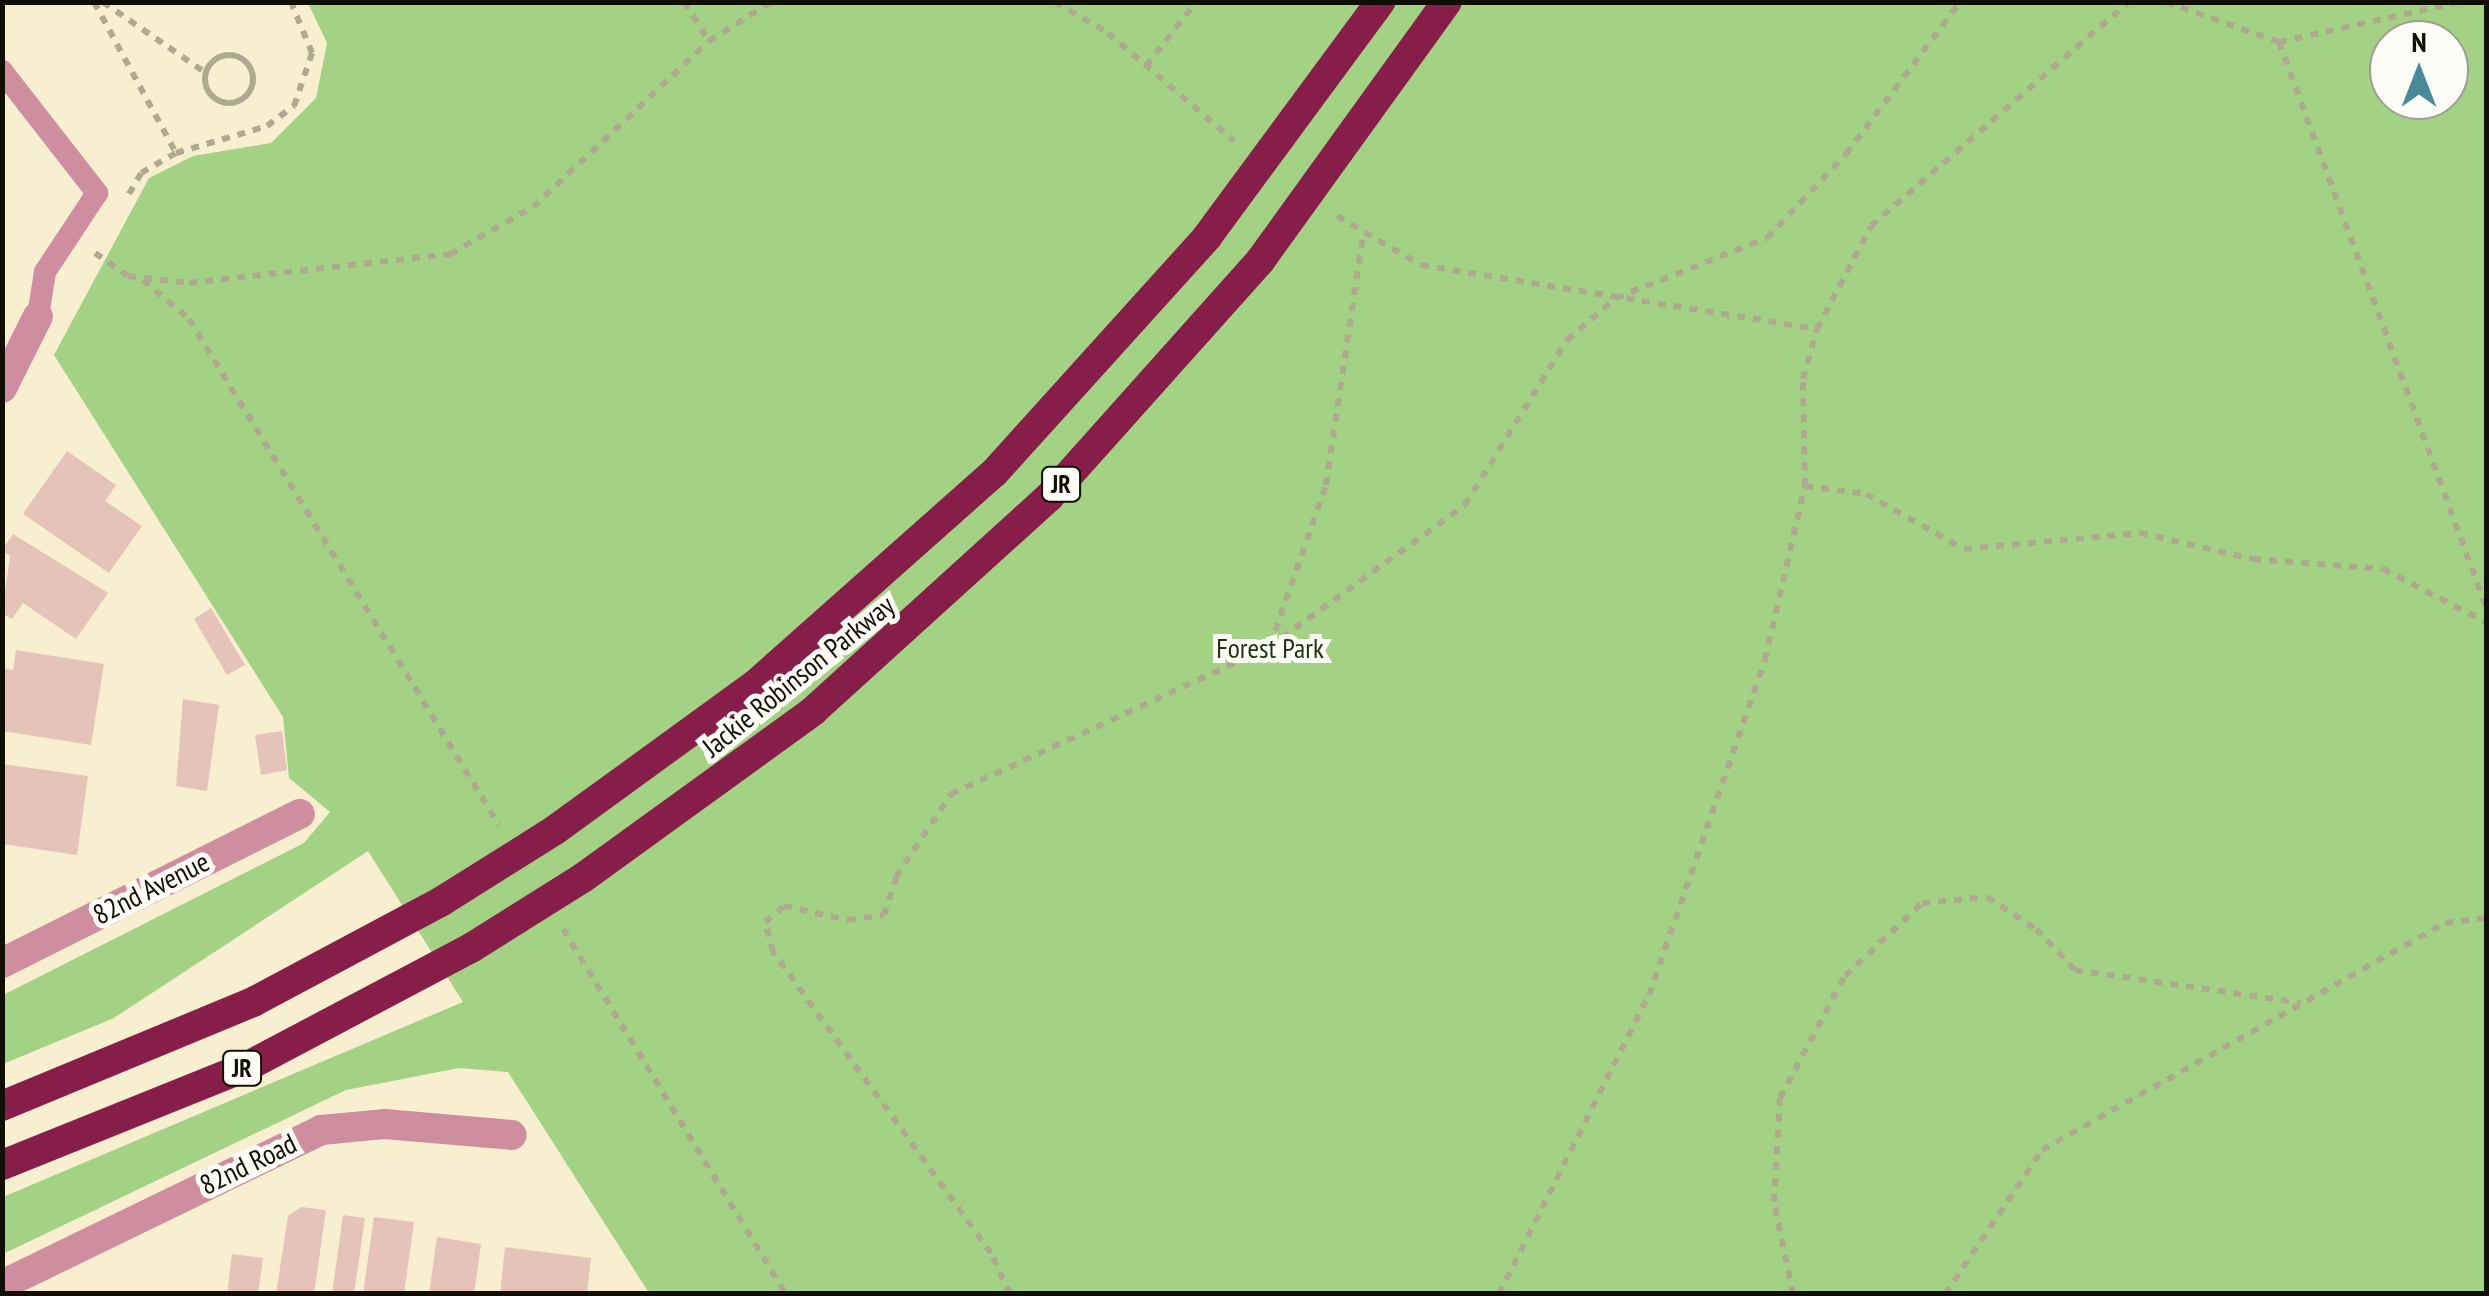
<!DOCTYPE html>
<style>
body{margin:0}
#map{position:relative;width:2489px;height:1296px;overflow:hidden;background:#f7efd0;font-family:"PT Sans Narrow",sans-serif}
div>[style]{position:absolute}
.green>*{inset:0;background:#a3d285}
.building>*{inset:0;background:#e5c3b9}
.path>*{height:6px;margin-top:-3px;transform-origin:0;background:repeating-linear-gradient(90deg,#afa990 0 8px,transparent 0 16px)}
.path>.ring{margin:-3px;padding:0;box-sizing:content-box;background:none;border:6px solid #afa990;border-radius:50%}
.service>*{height:22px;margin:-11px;padding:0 11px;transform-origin:11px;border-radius:11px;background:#ce8ea0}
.minor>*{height:30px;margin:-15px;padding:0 15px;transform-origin:15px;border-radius:15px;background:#ce8ea0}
.motorway>*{height:30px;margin:-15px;padding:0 15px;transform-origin:15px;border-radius:15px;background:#871e4a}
.motorway-bridge>*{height:30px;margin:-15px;padding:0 15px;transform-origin:15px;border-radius:15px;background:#871e4a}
span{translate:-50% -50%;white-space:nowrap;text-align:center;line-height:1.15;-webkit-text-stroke:10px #fefcf6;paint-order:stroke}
.shield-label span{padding:2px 8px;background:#fefcf6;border:2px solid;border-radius:8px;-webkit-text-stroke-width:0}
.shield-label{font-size:25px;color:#110e04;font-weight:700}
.park-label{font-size:28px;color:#1e3110}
.street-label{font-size:28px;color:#110e04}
.frame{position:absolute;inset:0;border:5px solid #110e04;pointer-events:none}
.north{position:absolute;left:2369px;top:20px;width:100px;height:100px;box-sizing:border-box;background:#fefcf6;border:2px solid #9f9d95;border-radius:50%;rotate:0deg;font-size:28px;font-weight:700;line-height:40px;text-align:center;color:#110e04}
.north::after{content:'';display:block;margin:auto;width:35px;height:45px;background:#478a9a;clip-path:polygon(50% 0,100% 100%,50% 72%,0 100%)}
</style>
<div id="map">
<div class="green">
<i style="clip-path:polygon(evenodd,308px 3px,2486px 3px,2486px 1293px,649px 1293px,508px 1072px,459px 1068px,346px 1090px,3px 1254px,3px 1197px,463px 1002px,368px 851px,114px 1018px,3px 1064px,3px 995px,304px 843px,330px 812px,289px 778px,283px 717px,54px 355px,149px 178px,193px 156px,271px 143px,316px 98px,327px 43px,308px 3px,2389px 40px,2449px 40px,2449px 100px,2389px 100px,2389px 40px)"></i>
</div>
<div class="building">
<i style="clip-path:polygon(67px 451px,116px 485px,105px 501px,142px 526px,109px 573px,23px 514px)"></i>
<i style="clip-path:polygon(13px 534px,108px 593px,76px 639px,23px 603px,12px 619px,2px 613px,10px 556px,2px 550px)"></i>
<i style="clip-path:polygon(211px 608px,245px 665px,227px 675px,194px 619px)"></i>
<i style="clip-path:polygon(16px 650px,104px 664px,91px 745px,2px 731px,2px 668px,13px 670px)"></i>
<i style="clip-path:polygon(183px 699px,219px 705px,207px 791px,176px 786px)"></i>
<i style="clip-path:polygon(282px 731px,287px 770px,261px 775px,255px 735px)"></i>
<i style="clip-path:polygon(2px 764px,88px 776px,77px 855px,2px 844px)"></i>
<i style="clip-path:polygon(301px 1207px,326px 1210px,314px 1294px,276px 1294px,288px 1216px)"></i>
<i style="clip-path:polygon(343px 1215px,365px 1218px,354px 1294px,332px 1294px)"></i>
<i style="clip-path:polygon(374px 1217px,414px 1222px,404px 1294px,363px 1294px)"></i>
<i style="clip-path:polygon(437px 1237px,481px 1244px,474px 1294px,429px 1294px)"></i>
<i style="clip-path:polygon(505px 1247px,591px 1258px,587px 1294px,500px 1294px)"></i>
<i style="clip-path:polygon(232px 1254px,263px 1258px,258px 1294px,227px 1294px)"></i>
</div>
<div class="path">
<i style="left:94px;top:2px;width:172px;rotate:61.5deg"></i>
<i style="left:103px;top:2px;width:125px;rotate:34.6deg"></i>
<i style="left:684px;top:2px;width:46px;rotate:57.3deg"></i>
<i style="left:1055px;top:2px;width:61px;rotate:30.3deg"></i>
<i style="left:1108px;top:33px;width:166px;rotate:40.6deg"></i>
<i style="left:2166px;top:2px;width:120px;rotate:19.5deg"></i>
<i style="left:2279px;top:42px;width:184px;rotate:-12.5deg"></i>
<i style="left:2279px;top:42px;width:602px;rotate:69.88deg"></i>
<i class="ring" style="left:205px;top:55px;width:42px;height:42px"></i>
<i style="left:1146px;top:66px;width:81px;rotate:-52deg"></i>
<i style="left:129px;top:194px;width:24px;rotate:-60deg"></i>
<i style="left:141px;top:173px;width:40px;rotate:-29.7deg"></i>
<i style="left:176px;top:153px;width:95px;rotate:-16.5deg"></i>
<i style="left:267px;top:126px;width:34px;rotate:-37deg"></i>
<i style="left:294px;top:106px;width:56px;rotate:-71.2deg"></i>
<i style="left:312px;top:53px;width:55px;rotate:-112.4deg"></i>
<i style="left:1337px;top:216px;width:97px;rotate:30.3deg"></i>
<i style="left:1421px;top:265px;width:401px;rotate:9.2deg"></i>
<i style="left:95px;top:253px;width:40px;rotate:34.9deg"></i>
<i style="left:128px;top:276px;width:61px;rotate:6.5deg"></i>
<i style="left:189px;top:283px;width:263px;rotate:-6.3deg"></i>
<i style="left:450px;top:254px;width:95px;rotate:-29.5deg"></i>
<i style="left:533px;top:207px;width:242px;rotate:-43.3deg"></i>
<i style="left:709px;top:41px;width:73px;rotate:-32.2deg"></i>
<i style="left:143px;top:280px;width:60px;rotate:40.3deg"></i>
<i style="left:189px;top:319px;width:593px;rotate:58.51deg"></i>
<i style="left:1805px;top:486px;width:62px;rotate:7.5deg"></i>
<i style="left:1866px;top:494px;width:112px;rotate:29.3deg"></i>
<i style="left:1964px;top:549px;width:177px;rotate:-5.2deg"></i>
<i style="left:2140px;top:533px;width:116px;rotate:13deg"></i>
<i style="left:2253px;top:559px;width:130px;rotate:4.4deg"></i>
<i style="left:2383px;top:569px;width:116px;rotate:27.2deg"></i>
<i style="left:1270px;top:646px;width:170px;rotate:-70.8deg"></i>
<i style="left:1326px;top:485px;width:254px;rotate:-81.6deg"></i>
<i style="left:563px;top:929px;width:428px;rotate:58.6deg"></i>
<i style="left:1010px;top:1294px;width:45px;rotate:-114.9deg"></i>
<i style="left:991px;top:1253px;width:372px;rotate:-125.9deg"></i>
<i style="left:773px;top:952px;width:31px;rotate:-105deg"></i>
<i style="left:765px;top:922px;width:25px;rotate:-40deg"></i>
<i style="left:784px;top:906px;width:66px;rotate:12.3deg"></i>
<i style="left:848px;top:920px;width:36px;rotate:-8deg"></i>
<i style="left:884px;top:915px;width:40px;rotate:-72deg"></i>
<i style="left:896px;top:877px;width:100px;rotate:-56.5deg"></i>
<i style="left:951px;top:794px;width:350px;rotate:-24.8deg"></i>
<i style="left:1269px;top:647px;width:242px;rotate:-35.9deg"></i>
<i style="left:1465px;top:505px;width:194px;rotate:-58.3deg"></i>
<i style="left:1567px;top:340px;width:65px;rotate:-40.6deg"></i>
<i style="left:1616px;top:298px;width:162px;rotate:-21.7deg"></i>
<i style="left:1767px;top:238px;width:115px;rotate:-46.8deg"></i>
<i style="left:1846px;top:154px;width:190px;rotate:-53.1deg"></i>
<i style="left:1499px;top:1294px;width:335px;rotate:-63.4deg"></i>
<i style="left:1649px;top:995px;width:355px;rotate:-70.9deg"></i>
<i style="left:1765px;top:660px;width:179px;rotate:-77.1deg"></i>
<i style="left:1805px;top:486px;width:107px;rotate:-91.1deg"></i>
<i style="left:1803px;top:379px;width:52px;rotate:-74.4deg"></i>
<i style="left:1817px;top:329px;width:116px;rotate:-62.3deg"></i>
<i style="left:1871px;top:226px;width:342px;rotate:-41deg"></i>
<i style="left:1793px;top:1294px;width:94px;rotate:-101.7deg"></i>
<i style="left:1774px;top:1202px;width:104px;rotate:-86.7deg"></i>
<i style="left:1780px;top:1098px;width:138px;rotate:-62deg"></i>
<i style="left:1845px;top:976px;width:106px;rotate:-43.5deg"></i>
<i style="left:1922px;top:903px;width:65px;rotate:-5.3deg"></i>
<i style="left:1987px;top:897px;width:59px;rotate:33.1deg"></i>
<i style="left:2036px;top:929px;width:57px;rotate:46.4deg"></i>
<i style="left:2075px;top:970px;width:228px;rotate:8.3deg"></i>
<i style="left:1945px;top:1294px;width:174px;rotate:-56deg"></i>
<i style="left:2042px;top:1150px;width:463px;rotate:-29.4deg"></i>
<i style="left:2445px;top:923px;width:41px;rotate:-7deg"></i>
</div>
<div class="service">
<i style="left:2px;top:71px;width:155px;rotate:52.1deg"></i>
<i style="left:97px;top:193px;width:95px;rotate:123.4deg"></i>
<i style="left:45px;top:272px;width:45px;rotate:99deg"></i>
</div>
<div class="minor">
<i style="left:2px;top:388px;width:80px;rotate:-63.4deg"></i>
<i style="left:2px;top:963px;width:333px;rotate:-26.6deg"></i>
<i style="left:2px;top:1285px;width:355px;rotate:-25.9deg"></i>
<i style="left:321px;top:1130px;width:63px;rotate:-5.4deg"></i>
<i style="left:384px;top:1124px;width:128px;rotate:4.9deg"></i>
</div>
<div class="motorway">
<i style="left:555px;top:830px;width:248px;rotate:-36deg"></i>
<i style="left:756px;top:684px;width:318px;rotate:-41.6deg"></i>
<i style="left:994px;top:473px;width:318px;rotate:-47.9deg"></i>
<i style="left:1207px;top:237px;width:292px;rotate:-53.6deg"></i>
<i style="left:584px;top:877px;width:283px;rotate:-35.9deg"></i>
<i style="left:813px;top:711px;width:319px;rotate:-42.2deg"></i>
<i style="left:1049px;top:497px;width:317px;rotate:-48.2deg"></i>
<i style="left:1260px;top:261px;width:319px;rotate:-54.2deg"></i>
<i style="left:2px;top:1106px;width:272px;rotate:-22.5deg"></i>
<i style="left:253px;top:1002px;width:214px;rotate:-28.1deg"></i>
<i style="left:2px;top:1165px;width:263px;rotate:-21.9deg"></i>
<i style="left:246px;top:1067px;width:255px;rotate:-27.9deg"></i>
</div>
<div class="motorway-bridge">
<i style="left:442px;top:901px;width:133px;rotate:-32.1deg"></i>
<i style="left:471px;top:948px;width:133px;rotate:-32.1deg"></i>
</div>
<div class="shield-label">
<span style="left:1061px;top:484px">JR</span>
<span style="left:242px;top:1068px">JR</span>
</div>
<div class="park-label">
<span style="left:1270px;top:648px">Forest Park</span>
</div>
<div class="street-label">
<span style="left:798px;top:676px;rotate:-39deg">Jackie Robinson Parkway</span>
<span style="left:151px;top:888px;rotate:-27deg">82nd Avenue</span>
<span style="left:248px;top:1164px;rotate:-26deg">82nd Road</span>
</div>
<div class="frame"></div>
<div class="north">N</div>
</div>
